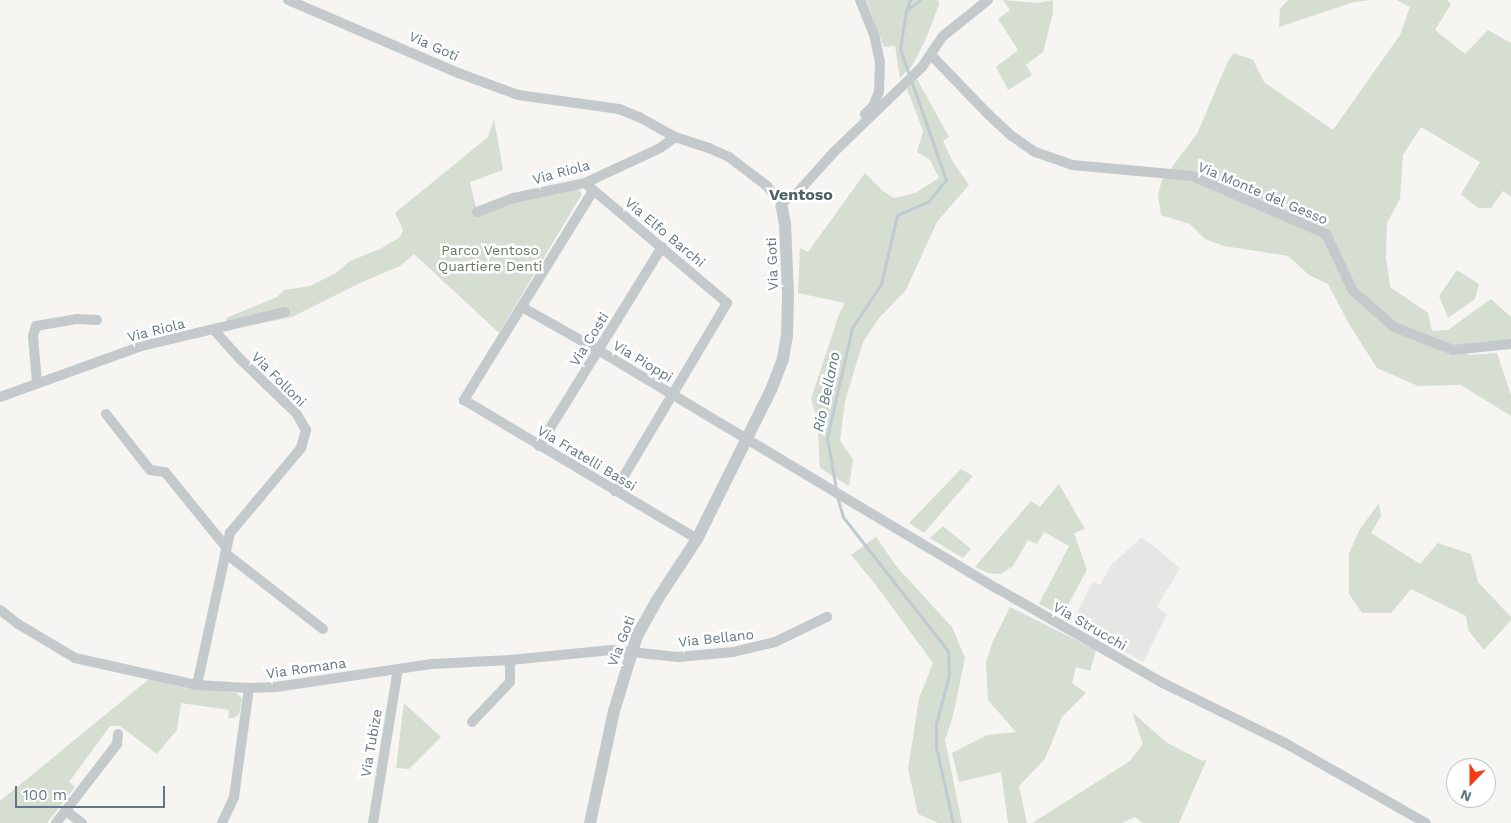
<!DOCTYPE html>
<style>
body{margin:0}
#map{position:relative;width:1511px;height:823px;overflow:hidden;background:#f6f5f1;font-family:"Work Sans",sans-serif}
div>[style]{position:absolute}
.built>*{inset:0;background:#e6e7e5}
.green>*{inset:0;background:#d6ded2}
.stream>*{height:3px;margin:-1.5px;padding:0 1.5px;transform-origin:1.5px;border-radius:1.5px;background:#becbd0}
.minor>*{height:10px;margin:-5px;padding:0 5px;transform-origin:5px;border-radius:5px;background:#c4c9cb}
.tertiary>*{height:12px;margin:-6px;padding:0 6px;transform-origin:6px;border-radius:6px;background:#c4c9cb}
span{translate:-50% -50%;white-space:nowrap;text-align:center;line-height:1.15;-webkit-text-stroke:5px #fff;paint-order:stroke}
.street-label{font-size:14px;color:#617785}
.park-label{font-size:14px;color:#687c61}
.water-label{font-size:15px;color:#5c7b83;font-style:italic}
.quarter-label{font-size:16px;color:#50606a;font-weight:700}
.north{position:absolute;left:1446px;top:758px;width:50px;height:50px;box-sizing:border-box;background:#fff;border:1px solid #c0c9ce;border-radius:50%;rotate:202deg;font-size:14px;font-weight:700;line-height:20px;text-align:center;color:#617785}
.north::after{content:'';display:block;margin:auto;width:18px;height:22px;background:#f53b12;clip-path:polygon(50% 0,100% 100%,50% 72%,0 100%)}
.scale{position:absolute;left:15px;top:786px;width:150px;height:22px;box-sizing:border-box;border:2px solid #617785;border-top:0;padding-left:6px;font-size:15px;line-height:18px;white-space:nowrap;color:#617785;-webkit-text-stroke:4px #fff;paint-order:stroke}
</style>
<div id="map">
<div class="built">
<i style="clip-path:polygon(1142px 537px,1180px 568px,1157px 607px,1167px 614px,1144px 661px,1142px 662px,1073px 621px,1093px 581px,1100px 585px,1112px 564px)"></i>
</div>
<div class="green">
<i style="clip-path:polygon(866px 0,938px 0,939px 5px,925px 41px,912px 66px,900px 78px,895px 46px,884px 47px)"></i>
<i style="clip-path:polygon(1003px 0,1037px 3px,1053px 0,1053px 13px,1043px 52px,1026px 65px,1032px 75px,1008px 90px,996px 67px,1018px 50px,998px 19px,1010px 10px)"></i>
<i style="clip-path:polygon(1288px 0,1371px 0,1354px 2px,1279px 27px,1280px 9px)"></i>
<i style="clip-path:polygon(1397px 0,1447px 0,1451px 4px,1435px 30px,1465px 54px,1488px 30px,1511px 43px,1511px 197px,1503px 191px,1491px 208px,1478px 208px,1461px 194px,1480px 162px,1421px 127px,1403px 155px,1400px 199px,1387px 223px,1386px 257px,1390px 287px,1428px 313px,1432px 331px,1448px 330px,1491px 299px,1511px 317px,1511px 339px,1458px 345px,1468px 355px,1497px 353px,1511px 395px,1511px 416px,1461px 385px,1418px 386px,1377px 368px,1349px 324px,1328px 284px,1309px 275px,1288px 256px,1224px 246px,1205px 239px,1190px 224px,1161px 215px,1158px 194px,1162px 180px,1197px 134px,1228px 61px,1234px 53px,1253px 60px,1264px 82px,1333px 130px,1400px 35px,1410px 7px)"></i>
<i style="clip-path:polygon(917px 79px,949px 137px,943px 141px,953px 162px,969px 185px,937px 222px,906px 290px,879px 318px,863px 342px,845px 401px,840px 441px,853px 459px,849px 486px,820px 468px,817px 418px,811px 399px,839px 314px,845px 303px,798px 293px,800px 248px,808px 252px,865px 173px,883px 191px,894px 198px,915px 193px,939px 178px,930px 160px,917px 152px,923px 131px,907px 89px)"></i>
<i style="clip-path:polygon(494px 119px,503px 170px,470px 182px,477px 212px,575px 185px,582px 194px,499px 333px,414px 254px,400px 266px,360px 283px,292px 317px,228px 330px,226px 318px,277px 297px,284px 290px,310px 286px,336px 273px,350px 261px,380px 249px,400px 237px,403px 230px,395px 213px,488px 137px)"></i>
<i style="clip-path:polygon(1457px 270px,1479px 284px,1475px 299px,1448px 318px,1439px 296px)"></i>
<i style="clip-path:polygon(961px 469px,973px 476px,924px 533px,909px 523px)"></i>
<i style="clip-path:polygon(1059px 484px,1085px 529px,1074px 533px,1087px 570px,1062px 616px,1039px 604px,1069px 546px,1044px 532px,1037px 544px,1028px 540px,1013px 566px,1001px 574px,988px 573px,975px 567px,1031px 501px,1040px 507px)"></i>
<i style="clip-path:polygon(1379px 503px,1381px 516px,1371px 533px,1420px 564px,1438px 543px,1471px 554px,1478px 582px,1511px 617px,1511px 620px,1484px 650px,1468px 630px,1466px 616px,1411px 589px,1391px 613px,1362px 613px,1349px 594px,1349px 553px,1360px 529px)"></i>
<i style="clip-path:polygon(943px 526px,971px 549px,963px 558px,930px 538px)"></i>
<i style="clip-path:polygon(876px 537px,897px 567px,952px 627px,965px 658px,953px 716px,945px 740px,962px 823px,938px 823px,918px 814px,908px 769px,919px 698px,933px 663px,875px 584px,851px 555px)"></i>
<i style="clip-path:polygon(1010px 607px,1096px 650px,1090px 671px,1076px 667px,1072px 683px,1086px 693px,1062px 717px,1045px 759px,1019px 786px,1027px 823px,1008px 823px,1001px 772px,959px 782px,952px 753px,987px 735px,1016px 732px,988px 700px,986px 662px,993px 641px)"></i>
<i style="clip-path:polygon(149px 679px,185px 688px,237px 693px,242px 699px,239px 714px,234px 718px,228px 718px,229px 710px,181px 703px,177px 730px,157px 754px,120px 726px,110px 726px,69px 782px,75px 787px,47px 823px,0 823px,0 801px)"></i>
<i style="clip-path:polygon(404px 703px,441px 737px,409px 769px,396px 768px)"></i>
<i style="clip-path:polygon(1132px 712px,1166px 742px,1202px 761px,1207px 759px,1179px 823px,1143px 823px,1135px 817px,1122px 823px,1032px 823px,1130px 761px,1143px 744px)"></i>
</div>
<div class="stream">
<i style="left:907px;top:10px;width:16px;rotate:-38deg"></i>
<i style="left:836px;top:489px;width:52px;rotate:-100deg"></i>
<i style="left:827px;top:438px;width:113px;rotate:-77.2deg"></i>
<i style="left:852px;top:328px;width:53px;rotate:-56.6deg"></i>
<i style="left:881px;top:284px;width:71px;rotate:-76.9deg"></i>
<i style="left:897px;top:215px;width:34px;rotate:-23deg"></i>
<i style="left:928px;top:202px;width:28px;rotate:-51deg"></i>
<i style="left:946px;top:180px;width:139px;rotate:-109.3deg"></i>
<i style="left:900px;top:49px;width:38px;rotate:-81deg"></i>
<i style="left:906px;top:11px;width:12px;rotate:-70deg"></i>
<i style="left:837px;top:496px;width:22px;rotate:74deg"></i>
<i style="left:843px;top:517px;width:170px;rotate:51.9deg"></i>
<i style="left:948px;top:651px;width:24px;rotate:88deg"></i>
<i style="left:949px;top:675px;width:51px;rotate:104.9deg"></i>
<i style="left:936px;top:724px;width:23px;rotate:90deg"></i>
<i style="left:936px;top:747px;width:78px;rotate:77.4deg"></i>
</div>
<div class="minor">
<i style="left:288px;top:0;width:188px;rotate:23.2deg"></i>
<i style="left:461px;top:74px;width:61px;rotate:20.2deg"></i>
<i style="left:518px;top:95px;width:102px;rotate:7.9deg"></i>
<i style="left:619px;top:109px;width:22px;rotate:22deg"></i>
<i style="left:639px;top:117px;width:41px;rotate:29.1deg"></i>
<i style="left:675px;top:137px;width:36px;rotate:18deg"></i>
<i style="left:709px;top:148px;width:22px;rotate:24deg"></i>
<i style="left:729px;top:157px;width:48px;rotate:37.3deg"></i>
<i style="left:767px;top:186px;width:22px;rotate:51deg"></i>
<i style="left:781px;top:203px;width:20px;rotate:-33deg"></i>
<i style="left:798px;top:192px;width:54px;rotate:-48deg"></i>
<i style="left:834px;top:152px;width:122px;rotate:-44deg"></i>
<i style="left:922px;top:67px;width:37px;rotate:-56deg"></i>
<i style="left:943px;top:36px;width:58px;rotate:-38.7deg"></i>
<i style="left:860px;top:0;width:37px;rotate:68deg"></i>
<i style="left:874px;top:34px;width:29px;rotate:78deg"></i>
<i style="left:880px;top:62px;width:29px;rotate:92deg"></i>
<i style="left:879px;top:91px;width:15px;rotate:110deg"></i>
<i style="left:874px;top:105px;width:13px;rotate:135deg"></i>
<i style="left:932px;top:56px;width:81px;rotate:46deg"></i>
<i style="left:988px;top:114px;width:33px;rotate:43deg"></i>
<i style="left:1012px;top:136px;width:28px;rotate:35deg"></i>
<i style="left:1035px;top:152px;width:39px;rotate:19deg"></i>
<i style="left:1072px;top:165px;width:121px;rotate:5.2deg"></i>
<i style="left:1192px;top:176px;width:146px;rotate:23.4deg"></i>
<i style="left:1326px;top:234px;width:63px;rotate:64.7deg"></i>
<i style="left:1353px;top:291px;width:55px;rotate:41.3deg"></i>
<i style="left:1394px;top:327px;width:63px;rotate:21.3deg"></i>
<i style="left:1453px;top:350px;width:58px;rotate:-5.9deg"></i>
<i style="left:585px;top:183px;width:186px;rotate:40.2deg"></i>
<i style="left:727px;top:303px;width:219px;rotate:120.8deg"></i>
<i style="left:593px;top:191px;width:246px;rotate:121.7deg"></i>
<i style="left:464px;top:400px;width:271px;rotate:30.8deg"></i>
<i style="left:477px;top:212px;width:40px;rotate:-21deg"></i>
<i style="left:514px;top:198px;width:73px;rotate:-11.9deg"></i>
<i style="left:585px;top:183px;width:83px;rotate:-25deg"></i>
<i style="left:660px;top:148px;width:19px;rotate:-36deg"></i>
<i style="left:522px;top:307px;width:87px;rotate:29.5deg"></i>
<i style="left:598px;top:350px;width:466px;rotate:30.9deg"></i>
<i style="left:998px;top:589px;width:190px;rotate:29.7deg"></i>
<i style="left:1163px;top:683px;width:136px;rotate:26.2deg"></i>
<i style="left:1285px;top:743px;width:162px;rotate:29.6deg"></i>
<i style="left:37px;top:383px;width:47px;rotate:-94.9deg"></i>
<i style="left:33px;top:336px;width:10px;rotate:-73deg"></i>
<i style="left:36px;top:326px;width:42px;rotate:-9.7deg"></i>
<i style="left:77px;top:319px;width:20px;rotate:3deg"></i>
<i style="left:0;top:397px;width:151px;rotate:-19.8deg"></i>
<i style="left:142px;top:346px;width:147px;rotate:-13.4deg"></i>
<i style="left:106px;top:414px;width:71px;rotate:51.8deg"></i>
<i style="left:150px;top:470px;width:15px;rotate:8deg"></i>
<i style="left:165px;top:472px;width:97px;rotate:50.9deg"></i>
<i style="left:539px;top:446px;width:234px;rotate:-58.3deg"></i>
<i style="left:225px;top:553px;width:124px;rotate:37.8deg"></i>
<i style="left:0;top:610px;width:23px;rotate:38deg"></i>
<i style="left:18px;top:624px;width:66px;rotate:30.8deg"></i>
<i style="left:75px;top:658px;width:125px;rotate:12.5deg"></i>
<i style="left:197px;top:685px;width:52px;rotate:3.3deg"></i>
<i style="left:249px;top:688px;width:27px;rotate:-2deg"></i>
<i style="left:276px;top:687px;width:158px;rotate:-8.4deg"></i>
<i style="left:432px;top:664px;width:78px;rotate:-2.9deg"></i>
<i style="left:510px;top:660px;width:102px;rotate:-5.6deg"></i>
<i style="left:612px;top:650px;width:66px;rotate:6.1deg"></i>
<i style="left:678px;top:657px;width:55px;rotate:-5.2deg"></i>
<i style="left:733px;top:652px;width:43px;rotate:-13.4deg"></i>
<i style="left:775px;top:642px;width:58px;rotate:-25.7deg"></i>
<i style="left:197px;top:685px;width:156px;rotate:-77.8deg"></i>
<i style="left:230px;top:533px;width:111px;rotate:-50.1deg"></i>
<i style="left:301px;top:448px;width:19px;rotate:-74deg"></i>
<i style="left:306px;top:430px;width:20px;rotate:-120deg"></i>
<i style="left:296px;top:413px;width:78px;rotate:-136deg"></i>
<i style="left:240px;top:359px;width:39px;rotate:-132deg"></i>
<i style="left:472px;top:722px;width:55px;rotate:-46.5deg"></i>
<i style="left:510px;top:682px;width:22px;rotate:-90deg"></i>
<i style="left:66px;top:811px;width:20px;rotate:37deg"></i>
<i style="left:56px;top:823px;width:100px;rotate:-52.3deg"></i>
<i style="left:117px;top:744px;width:10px;rotate:-84deg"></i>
<i style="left:222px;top:823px;width:29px;rotate:-65deg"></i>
<i style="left:234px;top:797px;width:110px;rotate:-82.2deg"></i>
<i style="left:373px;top:823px;width:156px;rotate:-80.8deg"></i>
</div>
<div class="tertiary">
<i style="left:590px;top:823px;width:115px;rotate:-77.9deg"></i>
<i style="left:614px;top:711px;width:78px;rotate:-73deg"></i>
<i style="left:637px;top:636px;width:41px;rotate:-60.9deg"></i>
<i style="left:657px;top:600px;width:73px;rotate:-56.7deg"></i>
<i style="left:697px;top:539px;width:166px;rotate:-63.6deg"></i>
<i style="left:771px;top:390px;width:34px;rotate:-69deg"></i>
<i style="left:783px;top:358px;width:22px;rotate:-80deg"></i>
<i style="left:787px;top:336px;width:41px;rotate:-88.6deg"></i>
<i style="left:788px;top:295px;width:71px;rotate:-92.4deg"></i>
<i style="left:785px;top:224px;width:21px;rotate:-101deg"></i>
</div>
<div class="street-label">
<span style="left:434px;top:46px;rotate:24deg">Via Goti</span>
<span style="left:561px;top:172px;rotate:-15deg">Via Riola</span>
<span style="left:1263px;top:193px;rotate:23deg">Via Monte del Gesso</span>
<span style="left:665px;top:232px;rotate:40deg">Via Elfo Barchi</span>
<span style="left:772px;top:264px;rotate:-92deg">Via Goti</span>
<span style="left:156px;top:330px;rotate:-14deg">Via Riola</span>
<span style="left:589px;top:339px;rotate:-58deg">Via Costi</span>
<span style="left:643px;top:361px;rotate:31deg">Via Pioppi</span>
<span style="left:279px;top:379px;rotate:45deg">Via Folloni</span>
<span style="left:587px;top:458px;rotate:31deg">Via Fratelli Bassi</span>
<span style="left:1090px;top:626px;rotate:30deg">Via Strucchi</span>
<span style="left:716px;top:638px;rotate:-6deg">Via Bellano</span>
<span style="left:621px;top:641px;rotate:-69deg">Via Goti</span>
<span style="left:306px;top:668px;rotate:-8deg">Via Romana</span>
<span style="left:371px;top:743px;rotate:-80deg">Via Tubize</span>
</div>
<div class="park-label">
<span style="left:490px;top:258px">Parco Ventoso<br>Quartiere Denti</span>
</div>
<div class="water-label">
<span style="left:827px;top:392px;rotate:-78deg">Rio Bellano</span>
</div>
<div class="quarter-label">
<span style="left:801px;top:195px">Ventoso</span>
</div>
<div class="north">N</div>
<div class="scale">100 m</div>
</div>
